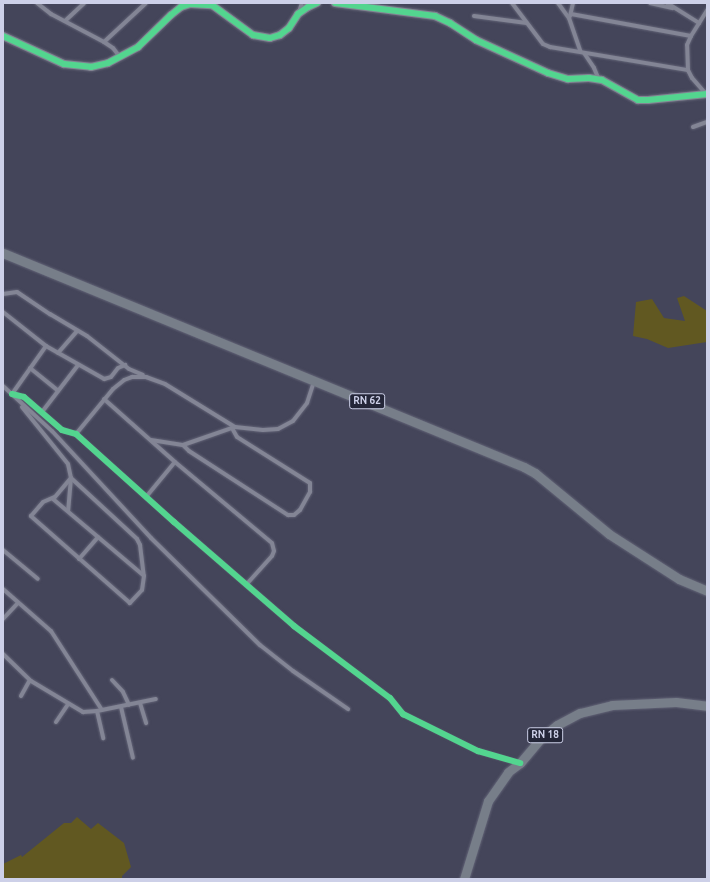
<!DOCTYPE html>
<style>
body{margin:0}
#map{position:relative;width:710px;height:882px;overflow:hidden;background:#44455a;font-family:Ubuntu,sans-serif}
div>[style]{position:absolute}
.green>*{inset:0;background:#615821}
.roads{filter:drop-shadow(0 0 1px #626376) drop-shadow(0 0 1px #626376)}
.street>*{height:4px;margin:-2px;padding:0 2px;transform-origin:2px;border-radius:2px;background:#838595}
.secondary>*{height:8px;margin:-4px;padding:0 4px;transform-origin:4px;border-radius:4px;background:#828693}
.primary>*{height:9px;margin:-4.5px;padding:0 4.5px;transform-origin:4.5px;border-radius:4.5px;background:#777e89}
.cycleway>*{height:6px;margin:-3px;padding:0 3px;transform-origin:3px;border-radius:3px;background:#53d58f}
span{translate:-50% -50%;white-space:nowrap;text-align:center;line-height:1.15;-webkit-text-stroke:3.5px #242638;paint-order:stroke}
.shield-label span{padding:1px 3px;background:#242638;border:1px solid;border-radius:3px;-webkit-text-stroke-width:0}
.shield-label{font-size:10px;color:#cdd0e8;font-weight:700}
.frame{position:absolute;inset:0;border:4px solid #cdd0e8;pointer-events:none}
</style>
<div id="map">
<div class="green">
<i style="clip-path:polygon(684px 296px,707px 311px,707px 342px,668px 348px,647px 339px,633px 336px,636px 302px,652px 299px,664px 318px,685px 321px,677px 298px)"></i>
<i style="clip-path:polygon(77px 817px,91px 829px,98px 823px,124px 843px,131px 867px,122px 876px,122px 879px,3px 879px,3px 864px,21px 855px,22px 857px,64px 823px,71px 823px)"></i>
</div>
<div class="roads">
<div class="street">
<i style="left:37px;top:3px;width:18px;rotate:38deg"></i>
<i style="left:51px;top:14px;width:60px;rotate:27.8deg"></i>
<i style="left:104px;top:42px;width:11px;rotate:34deg"></i>
<i style="left:113px;top:48px;width:11px;rotate:52deg"></i>
<i style="left:512px;top:3px;width:51px;rotate:52.9deg"></i>
<i style="left:543px;top:44px;width:8px;rotate:23deg"></i>
<i style="left:550px;top:47px;width:140px;rotate:9.5deg"></i>
<i style="left:558px;top:3px;width:19px;rotate:54deg"></i>
<i style="left:569px;top:18px;width:36px;rotate:71deg"></i>
<i style="left:650px;top:3px;width:23px;rotate:13deg"></i>
<i style="left:667px;top:3px;width:38px;rotate:32deg"></i>
<i style="left:299px;top:12px;width:9px;rotate:-72deg"></i>
<i style="left:571px;top:14px;width:122px;rotate:10.4deg"></i>
<i style="left:474px;top:16px;width:53px;rotate:7.5deg"></i>
<i style="left:570px;top:16px;width:13px;rotate:-77deg"></i>
<i style="left:65px;top:21px;width:26px;rotate:-43deg"></i>
<i style="left:104px;top:42px;width:57px;rotate:-42.9deg"></i>
<i style="left:584px;top:53px;width:18px;rotate:56deg"></i>
<i style="left:594px;top:68px;width:13px;rotate:67deg"></i>
<i style="left:706px;top:94px;width:21px;rotate:-131deg"></i>
<i style="left:692px;top:78px;width:9px;rotate:-117deg"></i>
<i style="left:688px;top:70px;width:25px;rotate:-92deg"></i>
<i style="left:687px;top:45px;width:10px;rotate:-66deg"></i>
<i style="left:691px;top:36px;width:31px;rotate:-58deg"></i>
<i style="left:693px;top:127px;width:15px;rotate:-20deg"></i>
<i style="left:3px;top:294px;width:14px;rotate:-8deg"></i>
<i style="left:17px;top:292px;width:40px;rotate:34deg"></i>
<i style="left:50px;top:314px;width:43px;rotate:30.7deg"></i>
<i style="left:87px;top:336px;width:53px;rotate:38.2deg"></i>
<i style="left:129px;top:369px;width:15px;rotate:23deg"></i>
<i style="left:3px;top:312px;width:55px;rotate:38.3deg"></i>
<i style="left:46px;top:346px;width:67px;rotate:29.6deg"></i>
<i style="left:104px;top:379px;width:7px;rotate:-16deg"></i>
<i style="left:111px;top:377px;width:11px;rotate:-52deg"></i>
<i style="left:118px;top:368px;width:8px;rotate:-23deg"></i>
<i style="left:58px;top:353px;width:29px;rotate:-49deg"></i>
<i style="left:30px;top:368px;width:36px;rotate:39deg"></i>
<i style="left:3px;top:386px;width:67px;rotate:42.6deg"></i>
<i style="left:52px;top:431px;width:146px;rotate:47.2deg"></i>
<i style="left:151px;top:538px;width:153px;rotate:44.5deg"></i>
<i style="left:260px;top:645px;width:42px;rotate:38.2deg"></i>
<i style="left:293px;top:671px;width:67px;rotate:34.6deg"></i>
<i style="left:12px;top:394px;width:12px;rotate:14deg"></i>
<i style="left:24px;top:397px;width:50px;rotate:41deg"></i>
<i style="left:62px;top:430px;width:15px;rotate:16deg"></i>
<i style="left:76px;top:434px;width:132px;rotate:41.9deg"></i>
<i style="left:174px;top:522px;width:159px;rotate:40.9deg"></i>
<i style="left:294px;top:626px;width:120px;rotate:36.9deg"></i>
<i style="left:390px;top:698px;width:21px;rotate:51deg"></i>
<i style="left:403px;top:714px;width:84px;rotate:26.3deg"></i>
<i style="left:478px;top:751px;width:43px;rotate:16.3deg"></i>
<i style="left:12px;top:394px;width:59px;rotate:-54.7deg"></i>
<i style="left:104px;top:399px;width:95px;rotate:41.6deg"></i>
<i style="left:175px;top:462px;width:126px;rotate:39.9deg"></i>
<i style="left:272px;top:543px;width:8px;rotate:76deg"></i>
<i style="left:274px;top:551px;width:5px;rotate:112deg"></i>
<i style="left:272px;top:556px;width:38px;rotate:132deg"></i>
<i style="left:22px;top:407px;width:73px;rotate:51.1deg"></i>
<i style="left:68px;top:464px;width:14px;rotate:78deg"></i>
<i style="left:71px;top:478px;width:33px;rotate:95deg"></i>
<i style="left:42px;top:412px;width:59px;rotate:-52.5deg"></i>
<i style="left:76px;top:434px;width:58px;rotate:-50.6deg"></i>
<i style="left:113px;top:389px;width:14px;rotate:-39deg"></i>
<i style="left:124px;top:380px;width:9px;rotate:-21deg"></i>
<i style="left:132px;top:377px;width:14px"></i>
<i style="left:146px;top:377px;width:20px;rotate:20deg"></i>
<i style="left:165px;top:384px;width:82px;rotate:31.6deg"></i>
<i style="left:235px;top:427px;width:28px;rotate:6deg"></i>
<i style="left:263px;top:430px;width:15px;rotate:-4deg"></i>
<i style="left:278px;top:429px;width:17px;rotate:-28deg"></i>
<i style="left:293px;top:421px;width:23px;rotate:-52deg"></i>
<i style="left:307px;top:403px;width:23px;rotate:-72deg"></i>
<i style="left:151px;top:440px;width:32px;rotate:9deg"></i>
<i style="left:183px;top:445px;width:8px;rotate:45deg"></i>
<i style="left:189px;top:451px;width:118px;rotate:32.9deg"></i>
<i style="left:288px;top:515px;width:6px"></i>
<i style="left:294px;top:515px;width:8px;rotate:-40deg"></i>
<i style="left:300px;top:510px;width:21px;rotate:-61deg"></i>
<i style="left:310px;top:492px;width:9px;rotate:-90deg"></i>
<i style="left:310px;top:483px;width:86px;rotate:-147.8deg"></i>
<i style="left:237px;top:437px;width:10px;rotate:-119deg"></i>
<i style="left:232px;top:428px;width:3px;rotate:-18deg"></i>
<i style="left:183px;top:445px;width:52px;rotate:-19.1deg"></i>
<i style="left:146px;top:497px;width:45px;rotate:-50.4deg"></i>
<i style="left:53px;top:499px;width:119px;rotate:40.2deg"></i>
<i style="left:144px;top:576px;width:14px;rotate:98deg"></i>
<i style="left:142px;top:590px;width:18px;rotate:133deg"></i>
<i style="left:130px;top:603px;width:132px;rotate:-138.7deg"></i>
<i style="left:31px;top:516px;width:18px;rotate:-49deg"></i>
<i style="left:43px;top:502px;width:13px;rotate:-23deg"></i>
<i style="left:55px;top:497px;width:25px;rotate:-50deg"></i>
<i style="left:71px;top:478px;width:90px;rotate:42.7deg"></i>
<i style="left:137px;top:539px;width:7px;rotate:63deg"></i>
<i style="left:140px;top:545px;width:31px;rotate:83deg"></i>
<i style="left:3px;top:550px;width:45px;rotate:39.6deg"></i>
<i style="left:79px;top:559px;width:29px;rotate:-49deg"></i>
<i style="left:3px;top:589px;width:64px;rotate:41.2deg"></i>
<i style="left:51px;top:631px;width:94px;rotate:57.2deg"></i>
<i style="left:3px;top:619px;width:22px;rotate:-47deg"></i>
<i style="left:3px;top:654px;width:39px;rotate:44deg"></i>
<i style="left:31px;top:681px;width:61px;rotate:30.8deg"></i>
<i style="left:83px;top:712px;width:14px;rotate:-4deg"></i>
<i style="left:97px;top:711px;width:60px;rotate:-11.5deg"></i>
<i style="left:112px;top:680px;width:16px;rotate:47deg"></i>
<i style="left:123px;top:692px;width:14px;rotate:65deg"></i>
<i style="left:21px;top:696px;width:18px;rotate:-61deg"></i>
<i style="left:140px;top:703px;width:21px;rotate:73deg"></i>
<i style="left:121px;top:707px;width:52px;rotate:76.8deg"></i>
<i style="left:97px;top:711px;width:28px;rotate:77deg"></i>
<i style="left:56px;top:722px;width:22px;rotate:-56deg"></i>
</div>
<div class="secondary">
<i style="left:335px;top:3px;width:101px;rotate:7.4deg"></i>
<i style="left:435px;top:16px;width:17px;rotate:25deg"></i>
<i style="left:450px;top:23px;width:31px;rotate:33deg"></i>
<i style="left:476px;top:40px;width:79px;rotate:24.6deg"></i>
<i style="left:548px;top:73px;width:21px;rotate:17deg"></i>
<i style="left:568px;top:79px;width:21px;rotate:-3deg"></i>
<i style="left:589px;top:78px;width:13px;rotate:9deg"></i>
<i style="left:602px;top:80px;width:41px;rotate:29.1deg"></i>
<i style="left:638px;top:100px;width:10px"></i>
<i style="left:648px;top:100px;width:59px;rotate:-5.8deg"></i>
<i style="left:3px;top:36px;width:67px;rotate:24.7deg"></i>
<i style="left:64px;top:64px;width:27px;rotate:6deg"></i>
<i style="left:91px;top:67px;width:17px;rotate:-13deg"></i>
<i style="left:108px;top:63px;width:34px;rotate:-28deg"></i>
<i style="left:138px;top:47px;width:46px;rotate:-44.1deg"></i>
<i style="left:171px;top:15px;width:13px;rotate:-39deg"></i>
<i style="left:181px;top:7px;width:9px;rotate:-18deg"></i>
<i style="left:190px;top:4px;width:22px;rotate:3deg"></i>
<i style="left:212px;top:5px;width:51px;rotate:36.2deg"></i>
<i style="left:253px;top:35px;width:17px;rotate:10deg"></i>
<i style="left:270px;top:38px;width:10px;rotate:-17deg"></i>
<i style="left:280px;top:35px;width:11px;rotate:-38deg"></i>
<i style="left:289px;top:28px;width:17px;rotate:-57deg"></i>
<i style="left:298px;top:14px;width:12px;rotate:-35deg"></i>
<i style="left:308px;top:7px;width:10px;rotate:-24deg"></i>
</div>
<div class="primary">
<i style="left:3px;top:253px;width:563px;rotate:22.33deg"></i>
<i style="left:524px;top:467px;width:13px;rotate:29deg"></i>
<i style="left:535px;top:473px;width:96px;rotate:39.5deg"></i>
<i style="left:609px;top:534px;width:83px;rotate:32.7deg"></i>
<i style="left:679px;top:579px;width:30px;rotate:23deg"></i>
<i style="left:464px;top:879px;width:82px;rotate:-72.9deg"></i>
<i style="left:488px;top:801px;width:35px;rotate:-55deg"></i>
<i style="left:508px;top:772px;width:15px;rotate:-37deg"></i>
<i style="left:520px;top:763px;width:30px;rotate:-50deg"></i>
<i style="left:539px;top:740px;width:23px;rotate:-40deg"></i>
<i style="left:557px;top:725px;width:26px;rotate:-28deg"></i>
<i style="left:580px;top:713px;width:33px;rotate:-14deg"></i>
<i style="left:612px;top:705px;width:64px;rotate:-2.7deg"></i>
<i style="left:676px;top:702px;width:31px;rotate:7deg"></i>
</div>
</div>
<div class="cycleway">
<i style="left:335px;top:3px;width:101px;rotate:7.4deg"></i>
<i style="left:435px;top:16px;width:17px;rotate:25deg"></i>
<i style="left:450px;top:23px;width:31px;rotate:33deg"></i>
<i style="left:476px;top:40px;width:79px;rotate:24.6deg"></i>
<i style="left:548px;top:73px;width:21px;rotate:17deg"></i>
<i style="left:568px;top:79px;width:21px;rotate:-3deg"></i>
<i style="left:589px;top:78px;width:13px;rotate:9deg"></i>
<i style="left:602px;top:80px;width:41px;rotate:29.1deg"></i>
<i style="left:638px;top:100px;width:10px"></i>
<i style="left:648px;top:100px;width:59px;rotate:-5.8deg"></i>
<i style="left:3px;top:36px;width:67px;rotate:24.7deg"></i>
<i style="left:64px;top:64px;width:27px;rotate:6deg"></i>
<i style="left:91px;top:67px;width:17px;rotate:-13deg"></i>
<i style="left:108px;top:63px;width:34px;rotate:-28deg"></i>
<i style="left:138px;top:47px;width:46px;rotate:-44.1deg"></i>
<i style="left:171px;top:15px;width:13px;rotate:-39deg"></i>
<i style="left:181px;top:7px;width:9px;rotate:-18deg"></i>
<i style="left:190px;top:4px;width:22px;rotate:3deg"></i>
<i style="left:212px;top:5px;width:51px;rotate:36.2deg"></i>
<i style="left:253px;top:35px;width:17px;rotate:10deg"></i>
<i style="left:270px;top:38px;width:10px;rotate:-17deg"></i>
<i style="left:280px;top:35px;width:11px;rotate:-38deg"></i>
<i style="left:289px;top:28px;width:17px;rotate:-57deg"></i>
<i style="left:298px;top:14px;width:12px;rotate:-35deg"></i>
<i style="left:308px;top:7px;width:10px;rotate:-24deg"></i>
<i style="left:12px;top:394px;width:12px;rotate:14deg"></i>
<i style="left:24px;top:397px;width:50px;rotate:41deg"></i>
<i style="left:62px;top:430px;width:15px;rotate:16deg"></i>
<i style="left:76px;top:434px;width:132px;rotate:41.9deg"></i>
<i style="left:174px;top:522px;width:159px;rotate:40.9deg"></i>
<i style="left:294px;top:626px;width:120px;rotate:36.9deg"></i>
<i style="left:390px;top:698px;width:21px;rotate:51deg"></i>
<i style="left:403px;top:714px;width:84px;rotate:26.3deg"></i>
<i style="left:478px;top:751px;width:44px;rotate:15.9deg"></i>
</div>
<div class="shield-label">
<span style="left:367px;top:401px">RN 62</span>
<span style="left:545px;top:735px">RN 18</span>
</div>
<div class="frame"></div>
</div>
